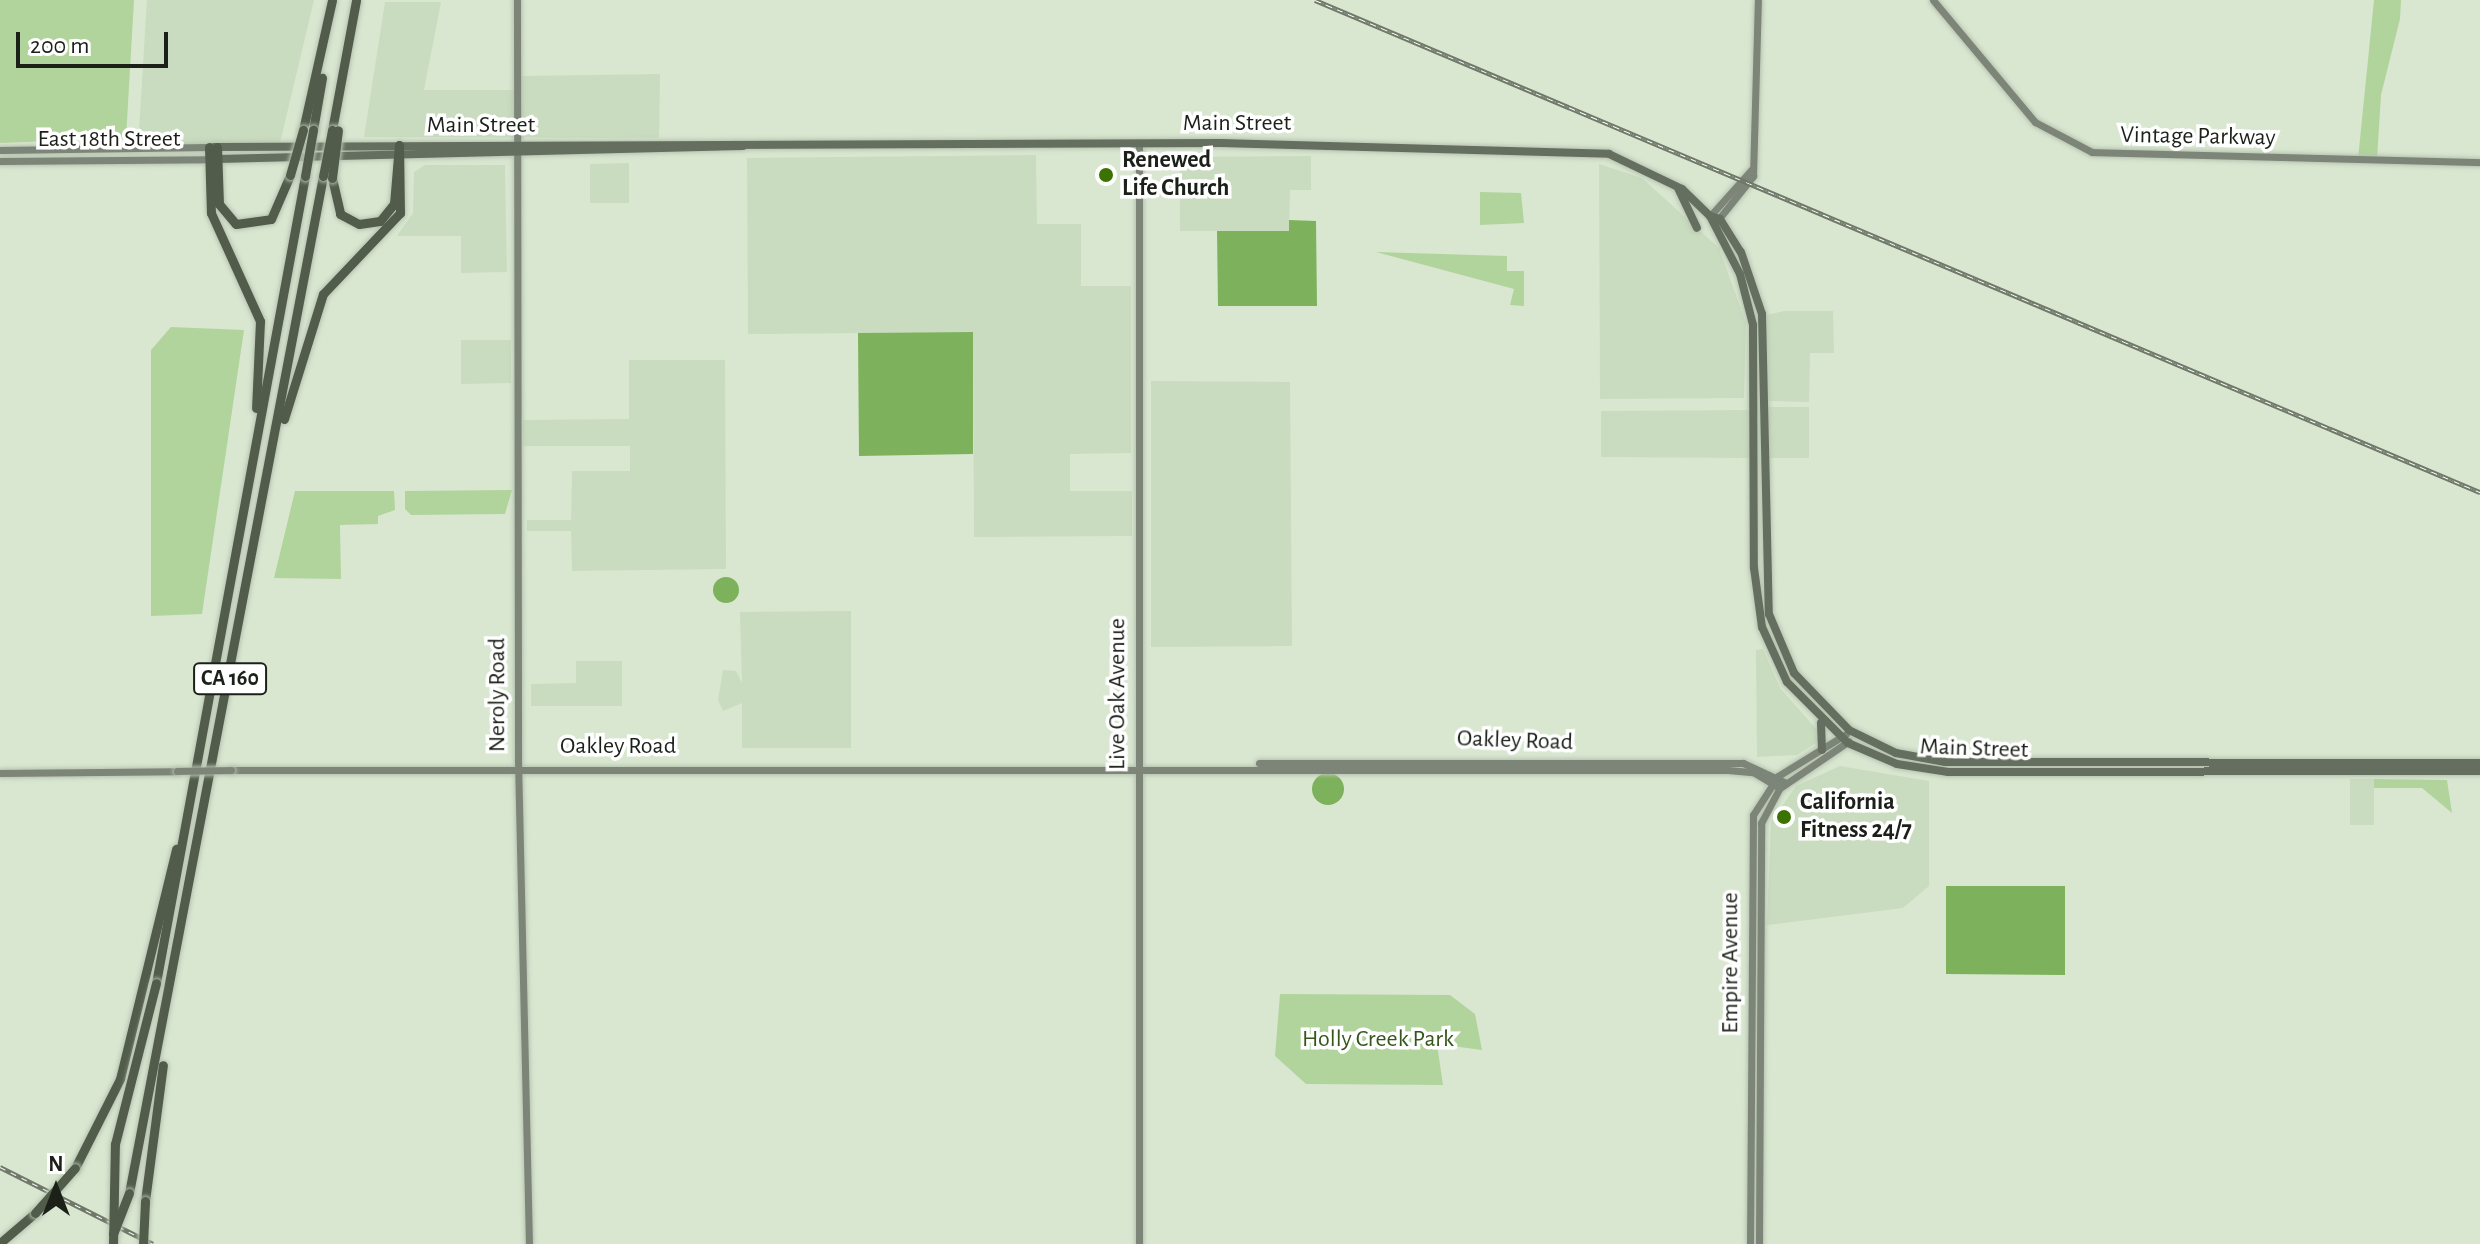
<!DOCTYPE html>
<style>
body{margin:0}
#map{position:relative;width:2480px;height:1244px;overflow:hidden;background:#d9e7d1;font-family:"Alegreya Sans",sans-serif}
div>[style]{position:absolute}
.built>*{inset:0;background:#c9dcbf}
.green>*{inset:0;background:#b1d49c}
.water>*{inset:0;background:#7db15c}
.round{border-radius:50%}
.roads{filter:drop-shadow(0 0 2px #b7c3b0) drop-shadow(0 0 2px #b7c3b0)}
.secondary>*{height:7px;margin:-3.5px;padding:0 3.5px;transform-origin:3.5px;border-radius:3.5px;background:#7c8578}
.primary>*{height:8px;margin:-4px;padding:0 4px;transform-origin:4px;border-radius:4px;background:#656f5f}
.highway>*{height:9px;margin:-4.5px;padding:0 4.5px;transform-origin:4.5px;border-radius:4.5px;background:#515d4a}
.rail>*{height:5px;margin-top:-2.5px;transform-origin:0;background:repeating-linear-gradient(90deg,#fff 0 6px,#6f7869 0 12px);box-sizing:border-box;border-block:2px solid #6f7869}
.bridges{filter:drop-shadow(0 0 2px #b7c3b0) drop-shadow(0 0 2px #b7c3b0)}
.secondary-bridge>*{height:7px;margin:-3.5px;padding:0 3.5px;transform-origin:3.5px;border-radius:3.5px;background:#7c8578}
.highway-bridge>*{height:9px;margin:-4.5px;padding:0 4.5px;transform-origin:4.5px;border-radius:4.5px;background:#515d4a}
.dots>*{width:22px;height:22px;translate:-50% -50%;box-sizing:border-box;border:4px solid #fff;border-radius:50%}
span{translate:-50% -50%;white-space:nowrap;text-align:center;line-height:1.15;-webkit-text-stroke:7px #fff;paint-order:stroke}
.shield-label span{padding:2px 6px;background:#fff;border:2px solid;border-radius:6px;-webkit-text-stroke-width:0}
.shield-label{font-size:22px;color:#1b2018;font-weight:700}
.street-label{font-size:24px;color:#1b2018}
.poi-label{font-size:24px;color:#1b2018;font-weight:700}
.left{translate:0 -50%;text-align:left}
.park-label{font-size:24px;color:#34561b}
.north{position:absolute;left:16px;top:1148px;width:80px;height:80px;-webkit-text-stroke:6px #fff;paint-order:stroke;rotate:0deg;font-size:22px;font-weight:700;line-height:32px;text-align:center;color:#1b2018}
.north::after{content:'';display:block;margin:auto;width:28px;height:36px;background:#1b2018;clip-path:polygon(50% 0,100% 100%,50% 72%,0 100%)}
.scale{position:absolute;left:16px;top:32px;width:152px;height:36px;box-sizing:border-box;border:4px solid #1b2018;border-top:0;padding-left:10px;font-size:24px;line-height:28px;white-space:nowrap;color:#1b2018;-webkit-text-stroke:6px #fff;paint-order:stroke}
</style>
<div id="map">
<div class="built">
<i style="clip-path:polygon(147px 0,314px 0,280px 143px,138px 146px)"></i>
<i style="clip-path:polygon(385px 2px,441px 2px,424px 90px,519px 90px,521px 76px,660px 74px,659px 138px,364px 137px)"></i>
<i style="clip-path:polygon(1036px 155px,1037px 224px,1081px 224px,1081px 286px,1131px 286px,1131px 453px,1070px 454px,1070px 491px,1132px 491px,1132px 536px,974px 537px,973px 332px,748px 334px,747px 158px)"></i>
<i style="clip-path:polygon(1311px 156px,1311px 190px,1290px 190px,1289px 231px,1180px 231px,1180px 157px)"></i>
<i style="clip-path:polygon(629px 163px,629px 203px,590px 203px,590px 164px)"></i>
<i style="clip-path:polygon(1599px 164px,1642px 178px,1719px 248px,1746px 323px,1744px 398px,1600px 399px)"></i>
<i style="clip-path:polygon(425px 165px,505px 165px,507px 272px,461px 273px,461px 236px,397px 236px,413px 213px,414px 172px)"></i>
<i style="clip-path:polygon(1784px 311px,1833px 311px,1834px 353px,1810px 353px,1809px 402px,1767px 401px,1767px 315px)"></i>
<i style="clip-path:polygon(461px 340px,511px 340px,511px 383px,461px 384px)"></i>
<i style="clip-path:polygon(629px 360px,725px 360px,726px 569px,572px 571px,571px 531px,527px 531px,527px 520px,571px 520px,572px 471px,630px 471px,630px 446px,523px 446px,523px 420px,629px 419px)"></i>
<i style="clip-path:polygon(1151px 381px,1290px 382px,1292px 646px,1151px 647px)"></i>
<i style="clip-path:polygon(1767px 407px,1809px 407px,1809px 458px,1768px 458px)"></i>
<i style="clip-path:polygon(1749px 410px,1750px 458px,1601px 457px,1601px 411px)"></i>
<i style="clip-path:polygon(851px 611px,851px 748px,742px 748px,742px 703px,723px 711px,718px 700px,723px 670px,736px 671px,742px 683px,740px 612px)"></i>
<i style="clip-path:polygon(1763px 649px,1780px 688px,1818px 731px,1819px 741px,1797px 755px,1757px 757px,1756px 650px)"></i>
<i style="clip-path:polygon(576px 661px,622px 661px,622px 706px,531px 706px,531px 684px,576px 683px)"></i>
<i style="clip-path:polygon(1840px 766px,1929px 781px,1929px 886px,1903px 908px,1767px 925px,1771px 822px,1796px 786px)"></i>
<i style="clip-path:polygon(2350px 779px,2374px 779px,2374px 825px,2350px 825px)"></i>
</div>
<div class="green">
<i style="clip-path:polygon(0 0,134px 0,126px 138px,0 143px)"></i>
<i style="clip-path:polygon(2374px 0,2401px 0,2400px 19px,2381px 95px,2377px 159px,2358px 159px)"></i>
<i style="clip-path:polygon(1480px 192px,1521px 193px,1524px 223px,1480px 225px)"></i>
<i style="clip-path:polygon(1376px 252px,1507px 256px,1507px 271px,1524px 271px,1524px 306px,1510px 305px,1514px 289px)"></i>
<i style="clip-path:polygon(171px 327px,244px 330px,202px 614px,151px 616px,151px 350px)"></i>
<i style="clip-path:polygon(512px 490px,505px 514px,411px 515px,405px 509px,405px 491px)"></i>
<i style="clip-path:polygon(295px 491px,394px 491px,395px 510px,378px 516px,378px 524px,340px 525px,341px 579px,274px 578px)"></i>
<i style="clip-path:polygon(2374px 779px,2447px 780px,2452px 813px,2422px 788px,2374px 788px)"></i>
<i style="clip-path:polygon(1280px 994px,1450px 995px,1475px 1014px,1482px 1050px,1437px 1044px,1443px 1085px,1306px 1084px,1275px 1056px)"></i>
</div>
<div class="water">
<i style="clip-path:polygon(1289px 220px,1316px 221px,1317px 306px,1218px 306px,1217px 231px,1289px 231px)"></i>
<i style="clip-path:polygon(973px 332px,973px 454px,859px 456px,858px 333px)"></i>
<i class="round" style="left:713px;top:577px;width:26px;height:26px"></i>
<i class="round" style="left:1312px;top:773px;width:32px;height:32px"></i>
<i style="clip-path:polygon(1946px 886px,2065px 886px,2065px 975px,1946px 974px)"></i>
</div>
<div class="roads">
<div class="secondary">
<i style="left:517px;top:0;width:760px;rotate:89.92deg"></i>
<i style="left:518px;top:760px;width:484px;rotate:88.7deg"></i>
<i style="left:1933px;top:0;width:159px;rotate:50.1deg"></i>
<i style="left:2035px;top:122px;width:64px;rotate:27.8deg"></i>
<i style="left:2092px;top:152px;width:388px;rotate:1.5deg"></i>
<i style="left:0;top:150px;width:209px;rotate:-0.8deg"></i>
<i style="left:0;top:161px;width:212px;rotate:-0.5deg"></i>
<i style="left:1710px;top:216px;width:63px;rotate:-48.2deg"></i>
<i style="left:1717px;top:221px;width:58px;rotate:-51.3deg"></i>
<i style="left:1753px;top:176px;width:176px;rotate:-88.4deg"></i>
<i style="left:1259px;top:763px;width:484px"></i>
<i style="left:1743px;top:763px;width:47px;rotate:24.9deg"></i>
<i style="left:231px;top:770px;width:1497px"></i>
<i style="left:1728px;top:770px;width:25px;rotate:5deg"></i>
<i style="left:1753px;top:772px;width:31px;rotate:31deg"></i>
<i style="left:0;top:773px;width:177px;rotate:-0.6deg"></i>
<i style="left:1139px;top:1244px;width:1101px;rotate:-90deg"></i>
<i style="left:1750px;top:1244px;width:429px;rotate:-89.6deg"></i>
<i style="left:1753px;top:815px;width:46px;rotate:-57.3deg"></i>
<i style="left:1778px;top:776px;width:80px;rotate:-31.7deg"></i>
<i style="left:1759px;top:1244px;width:421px;rotate:-89.7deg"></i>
<i style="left:1761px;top:823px;width:40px;rotate:-62deg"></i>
<i style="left:1780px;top:788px;width:83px;rotate:-34.3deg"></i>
</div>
<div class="primary">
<i style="left:214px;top:147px;width:1006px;rotate:-0.23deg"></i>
<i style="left:1220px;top:143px;width:389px;rotate:1.6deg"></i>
<i style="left:1609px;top:154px;width:81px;rotate:25.6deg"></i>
<i style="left:1682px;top:189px;width:39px;rotate:44deg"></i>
<i style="left:1710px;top:216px;width:65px;rotate:62.7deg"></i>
<i style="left:1740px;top:274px;width:53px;rotate:75.7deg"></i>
<i style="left:1753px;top:325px;width:243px;rotate:89.8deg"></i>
<i style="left:1754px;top:568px;width:60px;rotate:82.3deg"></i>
<i style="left:1762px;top:627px;width:60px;rotate:65.6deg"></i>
<i style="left:1787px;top:682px;width:86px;rotate:45deg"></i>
<i style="left:1848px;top:743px;width:53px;rotate:23.2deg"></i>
<i style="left:1897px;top:764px;width:52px;rotate:8.9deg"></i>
<i style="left:1948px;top:772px;width:532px;rotate:-0.11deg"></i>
<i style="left:218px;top:159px;width:525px;rotate:-1.42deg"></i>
<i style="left:1678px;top:188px;width:44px;rotate:64.6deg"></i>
<i style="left:1710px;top:216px;width:10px;rotate:17deg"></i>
<i style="left:1720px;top:219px;width:39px;rotate:58deg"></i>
<i style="left:1741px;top:252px;width:65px;rotate:71.3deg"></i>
<i style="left:1762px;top:314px;width:300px;rotate:88.7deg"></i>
<i style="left:1769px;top:614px;width:64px;rotate:67deg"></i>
<i style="left:1794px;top:673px;width:79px;rotate:46deg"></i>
<i style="left:1849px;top:730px;width:52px;rotate:26.1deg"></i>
<i style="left:1896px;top:753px;width:50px;rotate:10.4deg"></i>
<i style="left:1945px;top:762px;width:535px;rotate:0.11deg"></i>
<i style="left:1821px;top:723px;width:27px;rotate:88deg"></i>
</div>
<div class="highway">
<i style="left:303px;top:130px;width:133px;rotate:-77.4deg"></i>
<i style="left:313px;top:130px;width:53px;rotate:-80.2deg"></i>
<i style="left:332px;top:130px;width:132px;rotate:-79.5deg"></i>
<i style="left:209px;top:147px;width:66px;rotate:88.3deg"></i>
<i style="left:211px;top:213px;width:119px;rotate:65.6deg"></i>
<i style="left:260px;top:321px;width:87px;rotate:92.6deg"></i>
<i style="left:217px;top:147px;width:57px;rotate:88deg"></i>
<i style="left:219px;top:204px;width:26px;rotate:50deg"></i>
<i style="left:236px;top:224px;width:35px;rotate:-8deg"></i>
<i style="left:271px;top:219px;width:48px;rotate:-66.6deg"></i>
<i style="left:332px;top:178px;width:37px;rotate:77deg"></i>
<i style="left:340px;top:214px;width:21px;rotate:28deg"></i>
<i style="left:359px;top:224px;width:21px;rotate:-8deg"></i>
<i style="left:380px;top:221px;width:22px;rotate:-51deg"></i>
<i style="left:394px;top:204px;width:59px;rotate:-85.2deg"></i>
<i style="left:284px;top:419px;width:131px;rotate:-72.7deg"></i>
<i style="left:323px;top:294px;width:112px;rotate:-46.5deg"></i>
<i style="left:400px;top:213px;width:68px;rotate:-90.8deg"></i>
<i style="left:156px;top:983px;width:821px;rotate:-79.54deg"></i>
<i style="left:75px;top:1168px;width:100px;rotate:-63.2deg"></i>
<i style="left:120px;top:1079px;width:237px;rotate:-76.3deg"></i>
<i style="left:129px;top:1193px;width:1035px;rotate:-79.2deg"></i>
<i style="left:145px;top:1201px;width:137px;rotate:-82.5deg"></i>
<i style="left:0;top:1243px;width:46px;rotate:-40.6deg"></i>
</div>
</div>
<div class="rail">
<i style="left:1315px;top:0;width:1265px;rotate:22.9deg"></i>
<i style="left:0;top:1167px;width:171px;rotate:26.7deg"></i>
</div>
<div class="bridges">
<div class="secondary-bridge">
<i style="left:177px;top:771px;width:54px;rotate:-1.1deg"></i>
</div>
<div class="highway-bridge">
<i style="left:290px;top:175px;width:47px;rotate:-73.9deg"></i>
<i style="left:305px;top:176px;width:47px;rotate:-80.1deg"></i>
<i style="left:323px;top:176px;width:47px;rotate:-78.9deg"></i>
<i style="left:332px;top:178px;width:48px;rotate:-82.9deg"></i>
<i style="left:35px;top:1213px;width:60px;rotate:-48.4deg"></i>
<i style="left:113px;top:1234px;width:44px;rotate:-68.7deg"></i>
<i style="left:113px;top:1244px;width:100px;rotate:-88.9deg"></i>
<i style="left:115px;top:1144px;width:166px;rotate:-75.7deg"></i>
<i style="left:143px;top:1244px;width:43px;rotate:-87.3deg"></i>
</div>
</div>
<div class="dots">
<i style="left:1106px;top:175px;background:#3c7300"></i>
<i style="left:1784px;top:817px;background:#3c7300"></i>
</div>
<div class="shield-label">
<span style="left:230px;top:679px">CA 160</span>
</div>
<div class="street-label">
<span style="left:1237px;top:124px">Main Street</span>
<span style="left:481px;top:126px">Main Street</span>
<span style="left:2198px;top:137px;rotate:1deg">Vintage Parkway</span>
<span style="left:109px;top:140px">East 18th Street</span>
<span style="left:1118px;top:694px;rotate:-90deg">Live Oak Avenue</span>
<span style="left:498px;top:695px;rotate:-90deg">Neroly Road</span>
<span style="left:1515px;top:741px;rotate:2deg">Oakley Road</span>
<span style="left:618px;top:747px">Oakley Road</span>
<span style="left:1974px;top:749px;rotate:2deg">Main Street</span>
<span style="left:1731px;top:963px;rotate:-90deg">Empire Avenue</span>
</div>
<div class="poi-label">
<span class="left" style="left:1122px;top:175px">Renewed<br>Life Church</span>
<span class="left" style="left:1800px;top:817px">California<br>Fitness 24/7</span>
</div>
<div class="park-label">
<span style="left:1378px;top:1040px">Holly Creek Park</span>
</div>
<div class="north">N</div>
<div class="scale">200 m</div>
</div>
